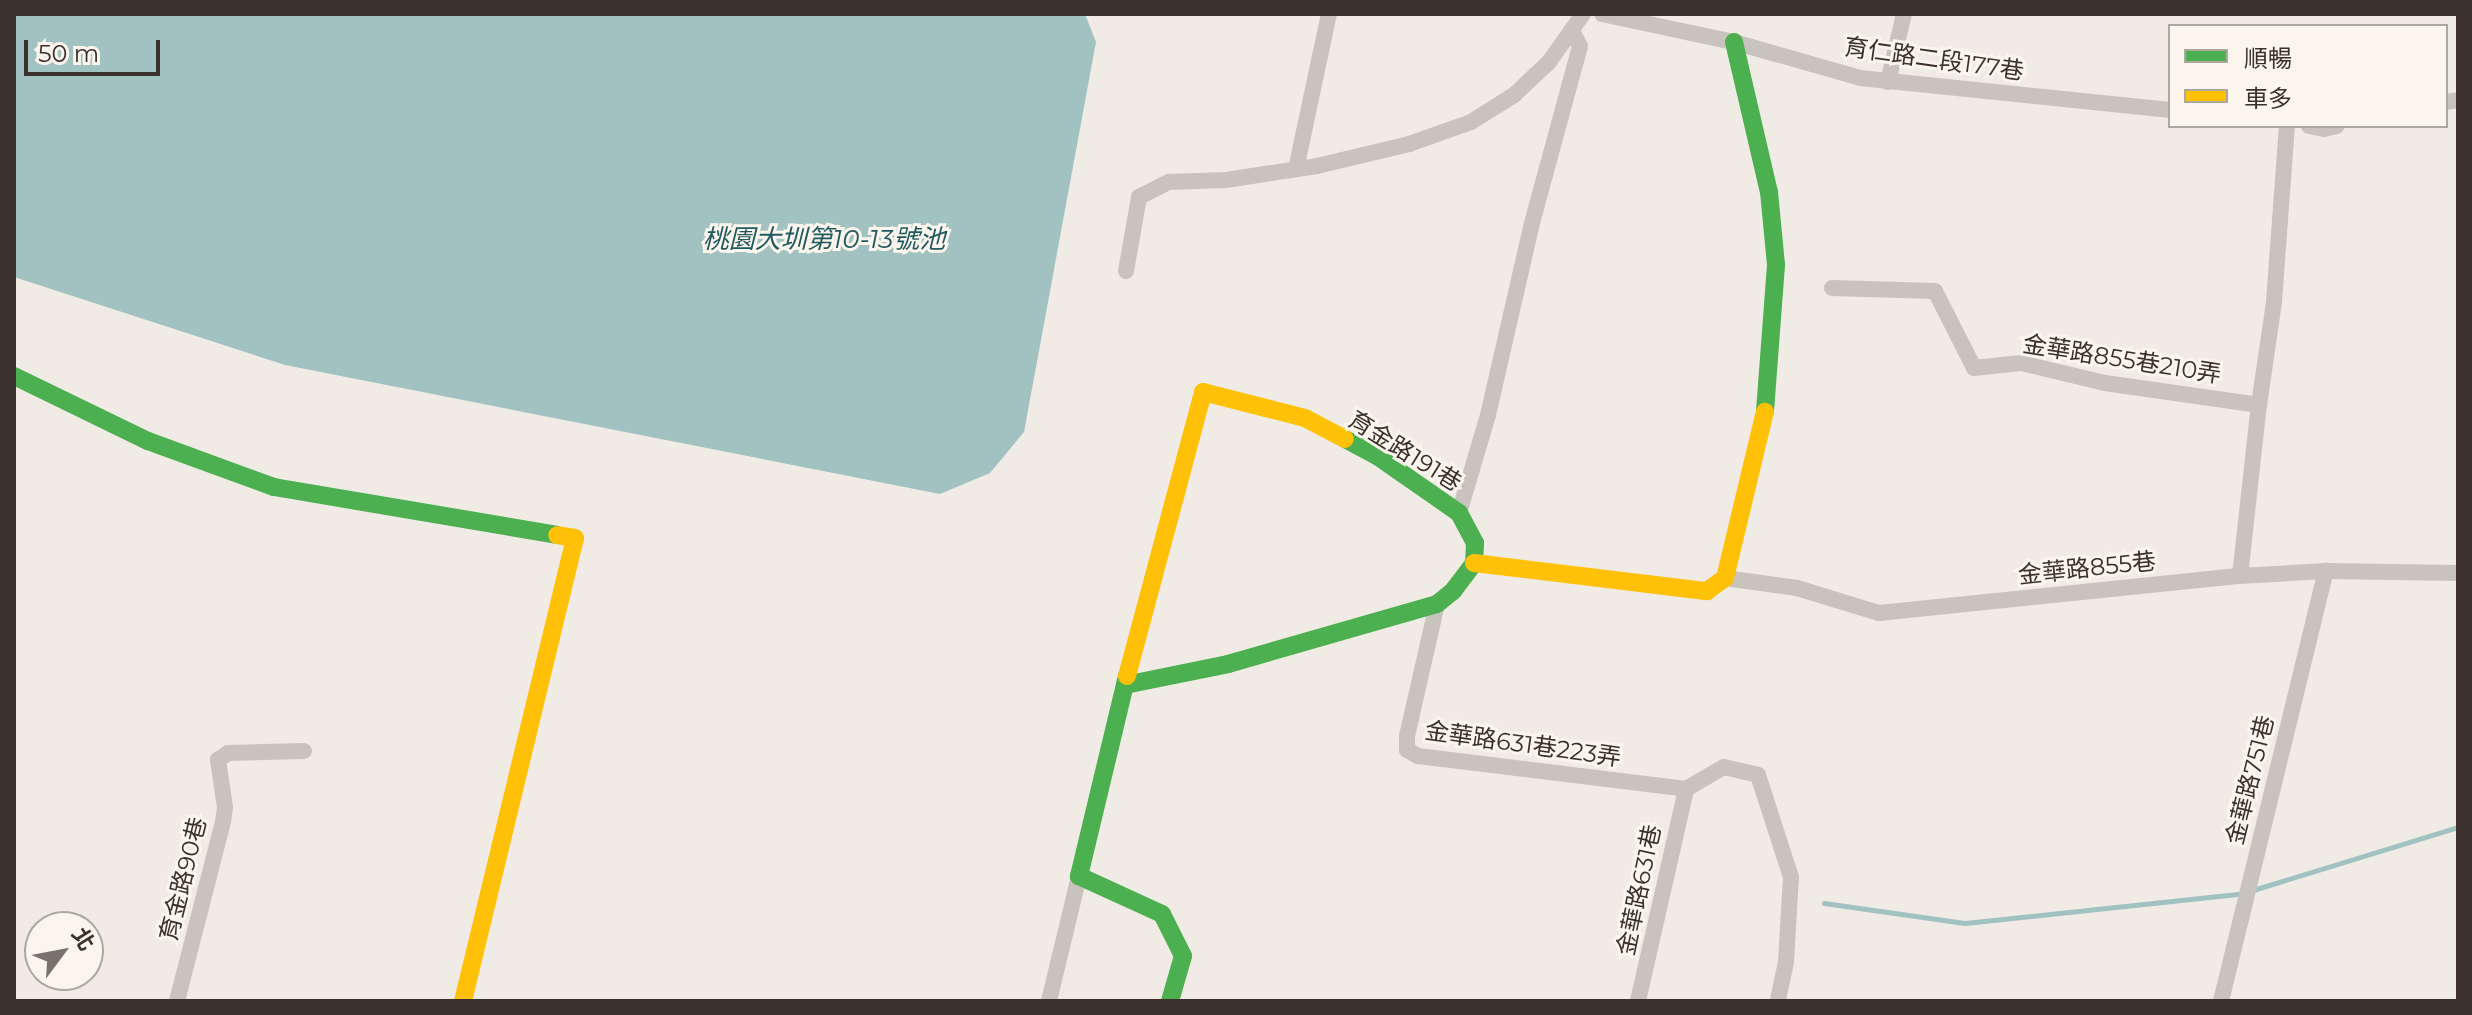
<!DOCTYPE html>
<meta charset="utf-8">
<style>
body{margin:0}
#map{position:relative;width:2472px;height:1015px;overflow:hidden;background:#f0ebe5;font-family:Montserrat,"Noto Sans TC",sans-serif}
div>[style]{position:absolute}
.water>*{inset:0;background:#a1c2c1}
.stream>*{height:5px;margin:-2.5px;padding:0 2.5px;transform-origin:2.5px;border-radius:2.5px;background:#a1c2c1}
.street>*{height:16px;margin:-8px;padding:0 8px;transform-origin:8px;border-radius:8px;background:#c9c3be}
.fast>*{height:18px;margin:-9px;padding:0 9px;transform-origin:9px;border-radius:9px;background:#4caf50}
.slow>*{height:18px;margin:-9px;padding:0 9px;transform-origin:9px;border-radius:9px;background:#ffc107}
span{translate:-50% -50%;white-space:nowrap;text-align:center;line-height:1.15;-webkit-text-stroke:6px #fbf5ee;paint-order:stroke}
.street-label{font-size:24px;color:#3b302b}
.water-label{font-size:26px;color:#1f5a5e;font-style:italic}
.frame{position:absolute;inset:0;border:16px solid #3b302b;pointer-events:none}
.legend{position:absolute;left:2168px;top:24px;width:280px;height:104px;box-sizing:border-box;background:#fbf5ee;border:2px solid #aea6a0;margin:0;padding:10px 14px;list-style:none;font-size:24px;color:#3b302b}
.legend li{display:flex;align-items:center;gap:16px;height:40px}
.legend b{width:40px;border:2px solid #aea6a0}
.north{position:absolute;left:24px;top:911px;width:80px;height:80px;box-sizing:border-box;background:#fbf5ee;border:2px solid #aea6a0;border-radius:50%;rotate:58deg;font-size:22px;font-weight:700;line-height:32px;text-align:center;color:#3b302b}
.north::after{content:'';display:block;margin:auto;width:28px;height:36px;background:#7a716c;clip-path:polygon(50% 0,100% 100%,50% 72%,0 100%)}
.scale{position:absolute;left:24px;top:40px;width:136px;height:36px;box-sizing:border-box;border:4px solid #3b302b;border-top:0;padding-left:10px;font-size:24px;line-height:28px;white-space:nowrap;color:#3b302b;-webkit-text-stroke:6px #fbf5ee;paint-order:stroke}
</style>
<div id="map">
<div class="water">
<i style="clip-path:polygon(14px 14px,1085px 14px,1096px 42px,1024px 432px,990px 473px,940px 494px,285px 365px,14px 277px)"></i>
</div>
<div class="stream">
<i style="left:2253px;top:890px;width:214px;rotate:-17.1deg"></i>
<i style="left:1824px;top:903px;width:142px;rotate:8.1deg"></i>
<i style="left:1965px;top:923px;width:281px;rotate:-6.1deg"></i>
</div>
<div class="street">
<i style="left:1602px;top:14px;width:135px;rotate:12deg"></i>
<i style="left:1734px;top:42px;width:131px;rotate:15.9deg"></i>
<i style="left:1860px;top:78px;width:312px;rotate:5.9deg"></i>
<i style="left:1888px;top:82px;width:70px;rotate:-76.8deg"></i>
<i style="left:2446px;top:102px;width:12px;rotate:-9deg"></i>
<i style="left:2309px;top:126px;width:15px;rotate:11deg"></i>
<i style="left:2324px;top:129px;width:13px;rotate:-13deg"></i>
<i style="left:1296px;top:169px;width:158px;rotate:-78deg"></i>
<i style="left:1126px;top:271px;width:75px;rotate:-80deg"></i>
<i style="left:1139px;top:197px;width:34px;rotate:-27deg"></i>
<i style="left:1169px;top:182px;width:57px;rotate:-2deg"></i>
<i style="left:1226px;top:180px;width:92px;rotate:-8.7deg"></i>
<i style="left:1317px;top:166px;width:95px;rotate:-13.4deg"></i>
<i style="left:1409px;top:144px;width:66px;rotate:-19.5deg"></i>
<i style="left:1471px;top:122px;width:51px;rotate:-32.1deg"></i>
<i style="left:1514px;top:95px;width:48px;rotate:-43.3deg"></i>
<i style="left:1549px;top:62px;width:59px;rotate:-54.7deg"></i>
<i style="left:1832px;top:288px;width:103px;rotate:1.7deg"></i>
<i style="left:1935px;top:291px;width:86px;rotate:63.1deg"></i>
<i style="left:1974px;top:368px;width:47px;rotate:-6.1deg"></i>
<i style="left:2021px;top:363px;width:86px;rotate:13.4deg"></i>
<i style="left:2105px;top:383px;width:156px;rotate:8.1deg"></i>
<i style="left:2259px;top:405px;width:104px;rotate:-81.7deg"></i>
<i style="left:2274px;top:302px;width:176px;rotate:-85.8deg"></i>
<i style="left:1459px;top:513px;width:102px;rotate:-73.5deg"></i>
<i style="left:1488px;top:415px;width:197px;rotate:-77.1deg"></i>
<i style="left:1532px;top:223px;width:183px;rotate:-74.8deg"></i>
<i style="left:1580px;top:46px;width:17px;rotate:-118deg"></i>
<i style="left:2240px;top:576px;width:172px;rotate:-83.7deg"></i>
<i style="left:1725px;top:578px;width:73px;rotate:7.9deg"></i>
<i style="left:1797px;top:588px;width:86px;rotate:17deg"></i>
<i style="left:1879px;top:613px;width:363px;rotate:-5.9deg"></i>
<i style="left:2240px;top:576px;width:86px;rotate:-3.3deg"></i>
<i style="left:2326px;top:571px;width:132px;rotate:0.9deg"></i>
<i style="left:1437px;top:604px;width:135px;rotate:102.8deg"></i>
<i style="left:1407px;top:736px;width:14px;rotate:90deg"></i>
<i style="left:1407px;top:750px;width:13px;rotate:29deg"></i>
<i style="left:1418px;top:756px;width:270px;rotate:7deg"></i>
<i style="left:1686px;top:789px;width:44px;rotate:-30.1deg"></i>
<i style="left:1724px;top:767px;width:35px;rotate:13deg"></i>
<i style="left:1758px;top:775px;width:107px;rotate:72.1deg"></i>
<i style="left:1791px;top:877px;width:85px;rotate:93.4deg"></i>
<i style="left:1786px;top:962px;width:40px;rotate:102deg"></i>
<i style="left:177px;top:1001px;width:185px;rotate:-75.6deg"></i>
<i style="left:223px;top:822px;width:15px;rotate:-82deg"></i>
<i style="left:225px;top:807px;width:48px;rotate:-98.5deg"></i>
<i style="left:218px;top:760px;width:12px;rotate:-35deg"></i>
<i style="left:228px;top:753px;width:76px;rotate:-1.5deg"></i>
<i style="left:1049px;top:1001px;width:129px;rotate:-76.5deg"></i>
<i style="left:1638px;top:1001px;width:217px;rotate:-77.2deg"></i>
<i style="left:2221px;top:1001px;width:443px;rotate:-76.3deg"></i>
</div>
<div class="fast">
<i style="left:1734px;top:42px;width:154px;rotate:76.9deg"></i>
<i style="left:1769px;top:192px;width:73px;rotate:84.5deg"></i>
<i style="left:1776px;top:265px;width:147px;rotate:94.3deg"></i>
<i style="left:14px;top:376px;width:149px;rotate:25.9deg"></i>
<i style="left:148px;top:441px;width:134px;rotate:20.1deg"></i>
<i style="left:274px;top:487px;width:287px;rotate:9.6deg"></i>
<i style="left:1127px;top:676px;width:206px;rotate:103.5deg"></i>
<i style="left:1079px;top:876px;width:91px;rotate:24.6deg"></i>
<i style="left:1162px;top:914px;width:47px;rotate:63.4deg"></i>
<i style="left:1183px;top:956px;width:47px;rotate:106.1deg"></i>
<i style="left:1125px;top:685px;width:105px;rotate:-11.5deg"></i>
<i style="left:1228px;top:664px;width:217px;rotate:-16deg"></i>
<i style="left:1437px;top:604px;width:21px;rotate:-39deg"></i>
<i style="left:1453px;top:591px;width:35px;rotate:-53deg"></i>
<i style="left:1474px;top:563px;width:20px;rotate:-87deg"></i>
<i style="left:1475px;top:543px;width:34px;rotate:-118deg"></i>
<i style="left:1459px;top:513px;width:100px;rotate:-145.2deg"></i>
<i style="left:1377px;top:456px;width:36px;rotate:-152deg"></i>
</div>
<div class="slow">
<i style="left:1474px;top:563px;width:235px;rotate:6.9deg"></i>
<i style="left:1707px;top:591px;width:22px;rotate:-36deg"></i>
<i style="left:1725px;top:578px;width:171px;rotate:-76.5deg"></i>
<i style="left:1127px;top:676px;width:294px;rotate:-75deg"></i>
<i style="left:1203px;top:392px;width:105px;rotate:14.3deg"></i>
<i style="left:1305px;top:418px;width:45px;rotate:27.7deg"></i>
<i style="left:463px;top:1001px;width:476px;rotate:-76.4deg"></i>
<i style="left:575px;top:538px;width:18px;rotate:-171deg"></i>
</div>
<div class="street-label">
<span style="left:1934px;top:59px;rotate:8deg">育仁路二段177巷</span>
<span style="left:2122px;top:359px;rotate:9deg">金華路855巷210弄</span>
<span style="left:1405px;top:451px;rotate:32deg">育金路191巷</span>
<span style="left:2087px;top:568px;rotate:-6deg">金華路855巷</span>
<span style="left:1523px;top:744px;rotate:8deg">金華路631巷223弄</span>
<span style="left:2250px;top:780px;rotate:-76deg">金華路751巷</span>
<span style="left:183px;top:879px;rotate:-76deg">育金路90巷</span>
<span style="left:1639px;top:890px;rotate:-78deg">金華路631巷</span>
</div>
<div class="water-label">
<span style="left:824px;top:240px">桃園大圳第10-13號池</span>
</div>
<div class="frame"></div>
<ul class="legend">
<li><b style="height:10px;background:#4caf50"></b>順暢</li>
<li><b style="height:10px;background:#ffc107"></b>車多</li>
</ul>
<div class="north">北</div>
<div class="scale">50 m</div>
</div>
